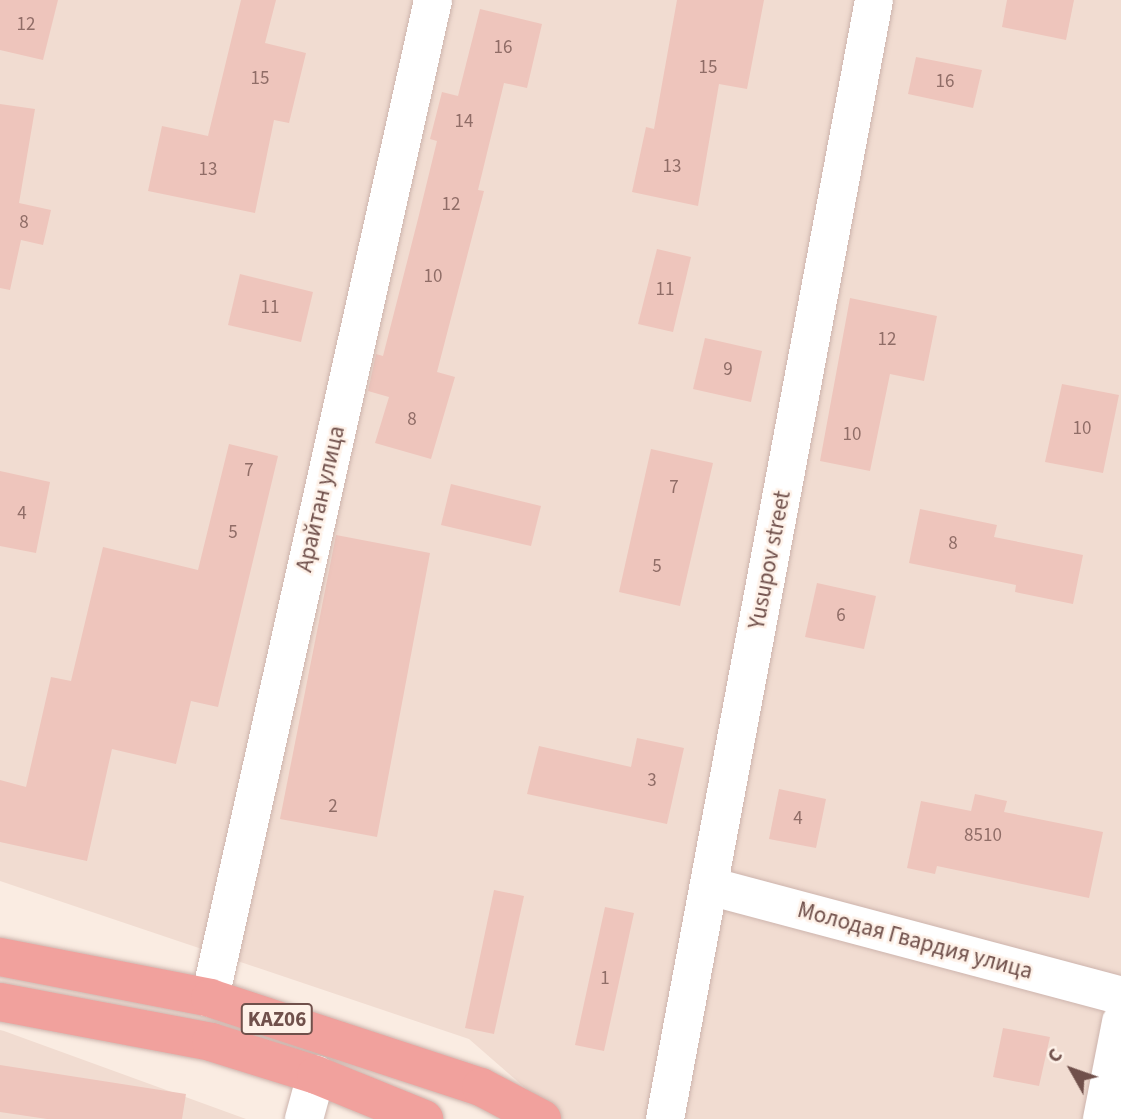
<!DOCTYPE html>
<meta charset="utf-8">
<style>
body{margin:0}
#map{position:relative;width:1121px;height:1119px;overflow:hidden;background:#faece2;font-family:"Source Sans 3",sans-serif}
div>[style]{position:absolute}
.residential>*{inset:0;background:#f1dcd1}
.building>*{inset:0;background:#eec5bc}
.roads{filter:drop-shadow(0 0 2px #cdb4ad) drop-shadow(0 0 2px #cdb4ad)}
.minor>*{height:38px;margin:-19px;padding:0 19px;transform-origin:19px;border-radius:19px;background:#fff}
.highway>*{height:38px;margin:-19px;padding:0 19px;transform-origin:19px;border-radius:19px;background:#f1a19d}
span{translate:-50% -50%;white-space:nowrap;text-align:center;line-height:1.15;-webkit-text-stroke:5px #fef1e8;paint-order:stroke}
.number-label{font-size:19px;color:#906d67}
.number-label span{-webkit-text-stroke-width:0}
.shield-label span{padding:2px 5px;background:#fef1e8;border:2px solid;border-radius:5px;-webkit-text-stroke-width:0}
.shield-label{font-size:21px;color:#70504b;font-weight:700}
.street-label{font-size:23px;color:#70504b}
.north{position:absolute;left:1037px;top:1035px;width:70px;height:70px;-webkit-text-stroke:5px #fef1e8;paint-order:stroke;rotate:310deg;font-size:19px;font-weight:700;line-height:28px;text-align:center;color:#70504b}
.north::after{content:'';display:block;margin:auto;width:24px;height:32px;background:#70504b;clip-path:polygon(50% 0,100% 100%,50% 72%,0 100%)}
</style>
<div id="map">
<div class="residential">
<i style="clip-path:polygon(0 0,1121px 0,1121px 1119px,561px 1119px,469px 1039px,0 881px)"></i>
<i style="clip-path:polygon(0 1030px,4px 1031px,246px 1119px,0 1119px)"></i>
</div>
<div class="building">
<i style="clip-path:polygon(0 0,58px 0,43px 60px,0 50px)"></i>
<i style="clip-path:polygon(241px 0,276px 0,265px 43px,306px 53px,289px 123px,274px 120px,255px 213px,148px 191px,162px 126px,208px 136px)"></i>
<i style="clip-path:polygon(677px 0,764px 0,747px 89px,719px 84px,698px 206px,632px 192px,646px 127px,654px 129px)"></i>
<i style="clip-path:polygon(1007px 0,1074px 0,1066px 40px,1002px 27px)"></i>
<i style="clip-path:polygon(480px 9px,542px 24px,527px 88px,504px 83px,478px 190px,484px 191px,437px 372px,455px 377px,431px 459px,375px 443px,389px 397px,368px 391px,376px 354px,383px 356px,418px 219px,437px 141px,430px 139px,442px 92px,458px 96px)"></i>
<i style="clip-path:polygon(916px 57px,982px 70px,973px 108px,908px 94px)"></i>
<i style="clip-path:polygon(0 104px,35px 109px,19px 203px,51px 210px,43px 245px,21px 240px,10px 290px,0 288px)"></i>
<i style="clip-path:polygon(657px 249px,691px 257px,673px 332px,638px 324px)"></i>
<i style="clip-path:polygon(240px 274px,313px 292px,301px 342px,228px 325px)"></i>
<i style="clip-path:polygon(850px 298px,937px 316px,924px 381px,890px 374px,870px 471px,820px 461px)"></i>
<i style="clip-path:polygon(705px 338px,762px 351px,751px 402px,693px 389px)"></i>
<i style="clip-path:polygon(1062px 384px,1119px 395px,1103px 473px,1045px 462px)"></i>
<i style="clip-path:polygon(229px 444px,278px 456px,218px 707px,191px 701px,176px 764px,112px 749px,87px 861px,0 842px,0 780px,26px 787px,51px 677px,71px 681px,103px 547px,198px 570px)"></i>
<i style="clip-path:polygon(651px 449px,713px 463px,680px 606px,619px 592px)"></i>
<i style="clip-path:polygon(0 471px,50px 482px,36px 553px,0 546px)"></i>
<i style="clip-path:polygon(451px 484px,541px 506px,531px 546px,441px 525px)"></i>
<i style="clip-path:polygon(920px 509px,997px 525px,994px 537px,1083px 555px,1073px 604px,1015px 592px,1016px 585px,909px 563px)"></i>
<i style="clip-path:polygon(336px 535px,430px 553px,377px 837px,280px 819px)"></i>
<i style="clip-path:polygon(817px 583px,876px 596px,864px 649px,805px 637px)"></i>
<i style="clip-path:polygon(637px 738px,684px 748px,667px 824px,527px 794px,539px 746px,631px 767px)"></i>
<i style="clip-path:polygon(779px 789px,826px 799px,816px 848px,769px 839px)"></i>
<i style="clip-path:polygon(975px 794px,1007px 801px,1004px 812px,1103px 832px,1089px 898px,937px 866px,935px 874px,907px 868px,921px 801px,971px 811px)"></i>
<i style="clip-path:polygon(494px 890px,524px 896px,494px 1034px,465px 1028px)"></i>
<i style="clip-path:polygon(605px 907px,634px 913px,604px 1051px,575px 1045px)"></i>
<i style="clip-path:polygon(1003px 1028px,1050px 1037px,1039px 1086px,993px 1077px)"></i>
<i style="clip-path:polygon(0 1065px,186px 1094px,182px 1119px,47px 1119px,0 1112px)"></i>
</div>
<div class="roads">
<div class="minor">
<i style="left:709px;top:886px;width:426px;rotate:14.9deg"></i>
<i style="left:210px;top:998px;width:1023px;rotate:-77.4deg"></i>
<i style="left:304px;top:1119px;width:46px;rotate:-74.7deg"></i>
<i style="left:665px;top:1119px;width:1138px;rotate:-79.42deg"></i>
<i style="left:1102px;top:1119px;width:99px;rotate:-78.9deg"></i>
</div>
<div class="highway">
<i style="left:0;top:957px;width:214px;rotate:11deg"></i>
<i style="left:210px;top:998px;width:285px;rotate:18.2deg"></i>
<i style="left:481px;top:1087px;width:69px;rotate:27.7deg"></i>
<i style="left:0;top:1002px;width:215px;rotate:10.7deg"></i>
<i style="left:211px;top:1042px;width:110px;rotate:17.4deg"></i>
<i style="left:316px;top:1075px;width:117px;rotate:22.2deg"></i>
</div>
</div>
<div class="number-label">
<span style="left:26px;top:25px">12</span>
<span style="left:503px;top:48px">16</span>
<span style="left:708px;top:68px">15</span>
<span style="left:260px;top:79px">15</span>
<span style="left:945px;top:82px">16</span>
<span style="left:464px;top:122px">14</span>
<span style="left:672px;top:167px">13</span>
<span style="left:208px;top:170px">13</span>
<span style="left:451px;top:205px">12</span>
<span style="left:24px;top:223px">8</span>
<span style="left:433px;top:277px">10</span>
<span style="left:665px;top:290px">11</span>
<span style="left:270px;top:308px">11</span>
<span style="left:887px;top:340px">12</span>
<span style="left:728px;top:370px">9</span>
<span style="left:412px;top:420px">8</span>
<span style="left:1082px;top:429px">10</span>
<span style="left:852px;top:435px">10</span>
<span style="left:249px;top:471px">7</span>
<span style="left:674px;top:488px">7</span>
<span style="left:22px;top:514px">4</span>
<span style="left:233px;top:533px">5</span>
<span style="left:953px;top:544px">8</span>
<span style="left:657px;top:567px">5</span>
<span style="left:841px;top:616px">6</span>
<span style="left:652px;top:781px">3</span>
<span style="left:333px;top:807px">2</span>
<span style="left:798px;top:819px">4</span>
<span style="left:983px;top:836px">8510</span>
<span style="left:605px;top:979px">1</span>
</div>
<div class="shield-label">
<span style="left:277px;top:1019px">KАZ06</span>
</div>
<div class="street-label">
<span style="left:321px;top:499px;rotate:-77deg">Арайтан улица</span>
<span style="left:770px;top:560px;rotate:-79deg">Yusupov street</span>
<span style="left:915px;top:941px;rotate:15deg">Молодая Гвардия улица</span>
</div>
<div class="north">С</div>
</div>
